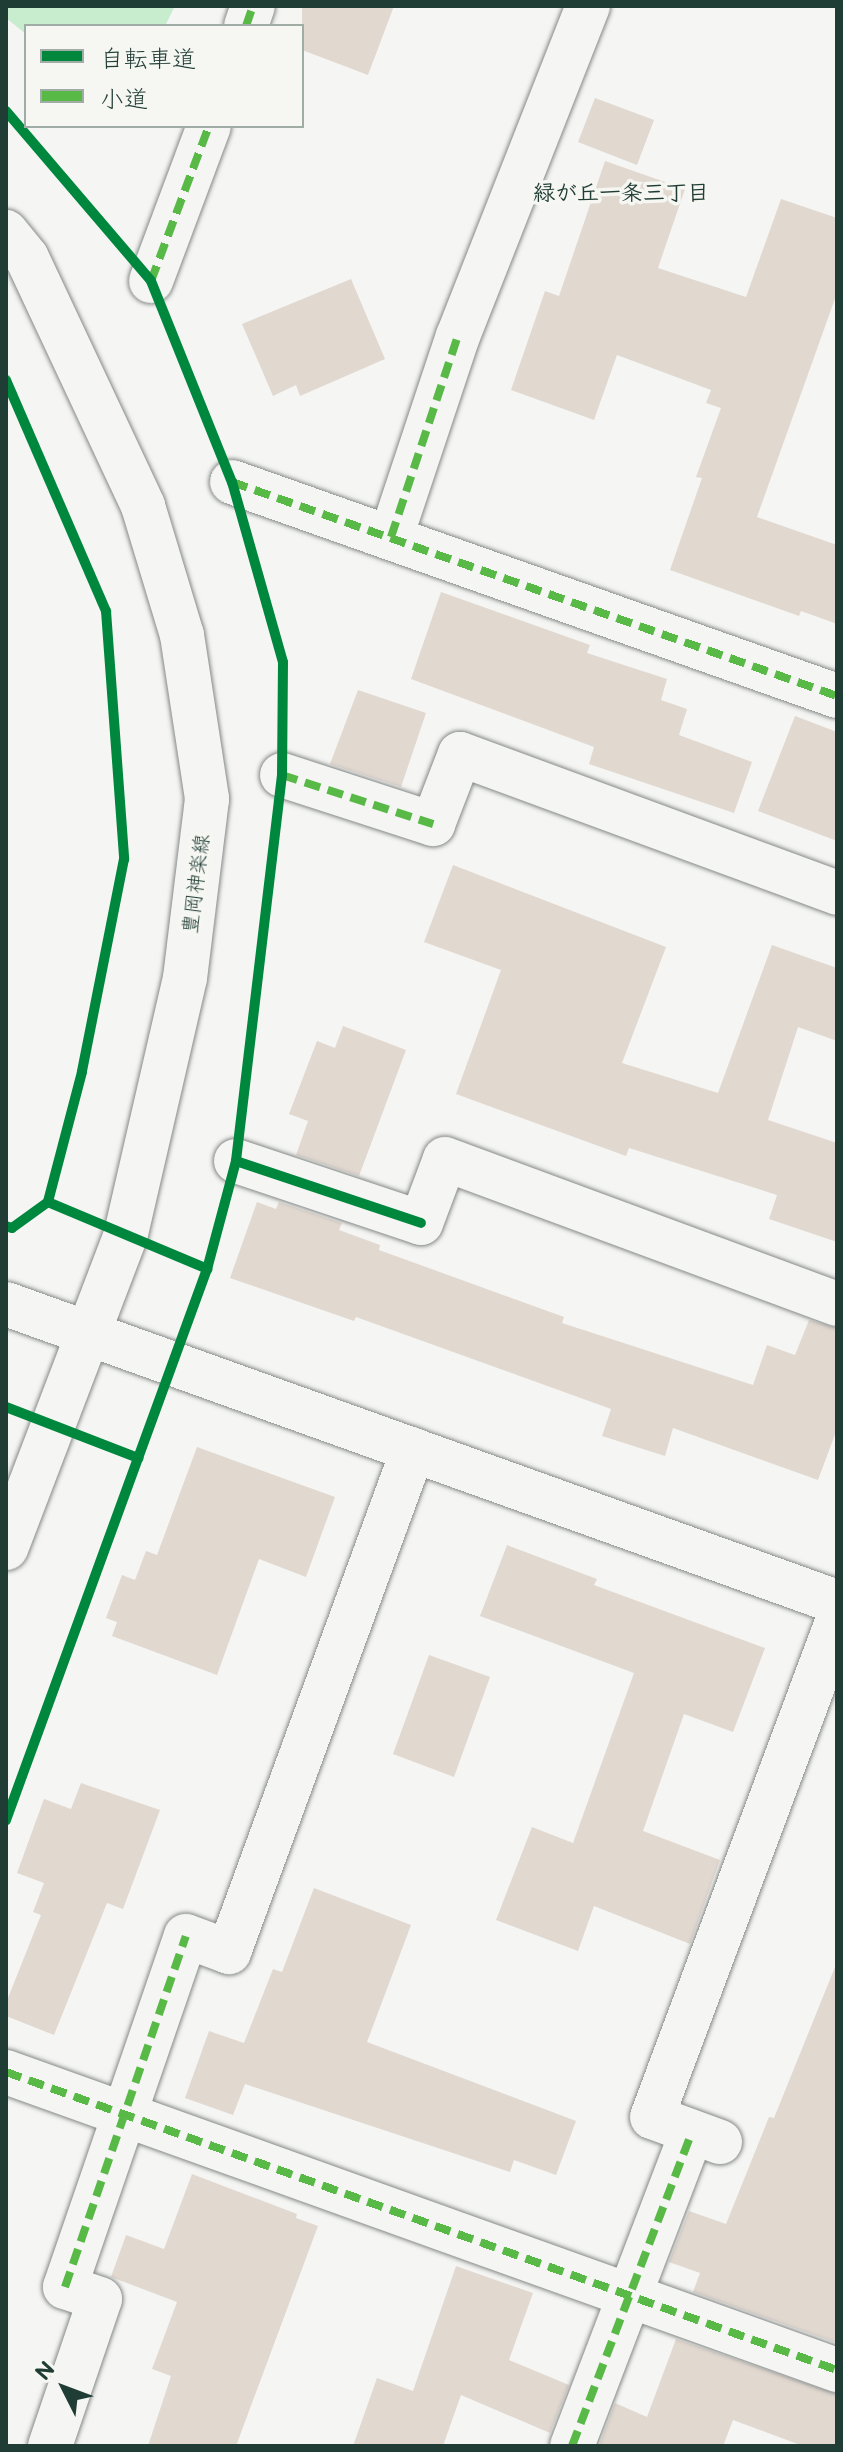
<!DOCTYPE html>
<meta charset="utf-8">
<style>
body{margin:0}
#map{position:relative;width:843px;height:2452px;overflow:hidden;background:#f5f5f3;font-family:"Balsamiq Sans","Klee One",sans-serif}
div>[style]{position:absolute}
.green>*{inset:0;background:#c8ecce}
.building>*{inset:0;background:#e1d8d0}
.roads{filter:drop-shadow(0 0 2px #858a88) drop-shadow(0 0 2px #858a88)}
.minor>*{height:44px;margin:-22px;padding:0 22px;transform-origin:22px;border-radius:22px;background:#f5f5f3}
.quiet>*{height:8px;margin-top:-4px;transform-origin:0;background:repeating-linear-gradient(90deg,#58b947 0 16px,transparent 0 24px)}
.cycleway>*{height:10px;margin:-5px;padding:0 5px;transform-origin:5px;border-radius:5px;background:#00873e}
span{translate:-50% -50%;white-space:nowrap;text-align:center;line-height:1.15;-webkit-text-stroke:7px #f6f6f2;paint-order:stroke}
.street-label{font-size:20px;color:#1f3d34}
.neighbourhood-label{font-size:22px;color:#1f3d34;font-weight:700}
.frame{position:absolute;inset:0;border:8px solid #1f3d34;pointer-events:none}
.legend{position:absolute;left:24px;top:24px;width:280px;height:104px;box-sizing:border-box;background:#f6f6f2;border:2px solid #a0aca6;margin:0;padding:10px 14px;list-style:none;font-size:24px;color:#1f3d34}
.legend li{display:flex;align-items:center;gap:16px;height:40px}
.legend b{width:40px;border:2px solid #a0aca6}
.north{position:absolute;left:24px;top:2348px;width:80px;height:80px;-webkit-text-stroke:6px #f6f6f2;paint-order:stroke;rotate:312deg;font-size:22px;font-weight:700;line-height:32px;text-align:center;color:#1f3d34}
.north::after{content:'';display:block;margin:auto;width:28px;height:36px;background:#1f3d34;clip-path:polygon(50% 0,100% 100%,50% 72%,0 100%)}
</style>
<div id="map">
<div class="green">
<i style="clip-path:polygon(6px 6px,175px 6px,165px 26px,26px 26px,26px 34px,6px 18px)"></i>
</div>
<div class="building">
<i style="clip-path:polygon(302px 6px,394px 6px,368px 75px,302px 50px)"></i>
<i style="clip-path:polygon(595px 98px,654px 120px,637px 165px,578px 142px)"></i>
<i style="clip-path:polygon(605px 161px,685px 189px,658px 268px,746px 297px,781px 199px,837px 218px,837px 293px,757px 517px,837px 545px,837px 624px,801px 611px,799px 616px,670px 570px,702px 478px,696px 477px,721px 408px,706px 403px,711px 390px,617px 355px,594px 420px,511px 390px,545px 291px,559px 296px)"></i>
<i style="clip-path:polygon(351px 279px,385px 359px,300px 396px,296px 385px,273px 396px,242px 324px)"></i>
<i style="clip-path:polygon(441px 592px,590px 645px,587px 653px,667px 679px,661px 700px,687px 709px,679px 735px,752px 762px,734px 813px,589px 764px,594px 747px,411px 679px)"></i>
<i style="clip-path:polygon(358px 690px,426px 713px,401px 787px,330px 764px)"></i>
<i style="clip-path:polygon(795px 716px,837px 732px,837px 841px,758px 811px)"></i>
<i style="clip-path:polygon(453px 865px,666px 947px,622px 1063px,718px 1093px,772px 945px,837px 968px,837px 1041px,798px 1027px,768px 1120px,837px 1143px,837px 1242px,769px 1219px,777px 1195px,629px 1148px,626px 1156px,456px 1094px,501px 970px,424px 942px)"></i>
<i style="clip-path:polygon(343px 1026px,406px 1050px,359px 1176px,296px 1155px,308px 1121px,289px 1114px,317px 1041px,335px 1048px)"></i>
<i style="clip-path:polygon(257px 1202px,276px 1209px,279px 1202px,342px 1223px,339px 1230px,380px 1245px,379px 1250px,564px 1317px,562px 1323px,753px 1385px,767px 1345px,795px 1355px,809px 1320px,837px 1328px,837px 1429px,818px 1480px,673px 1428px,665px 1456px,602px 1436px,611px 1409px,356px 1317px,354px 1321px,230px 1278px)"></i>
<i style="clip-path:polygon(197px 1447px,335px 1497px,306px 1577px,259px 1559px,217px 1675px,112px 1636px,117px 1622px,106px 1618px,122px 1575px,135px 1580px,146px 1551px,157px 1555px)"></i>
<i style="clip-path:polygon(507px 1545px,597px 1579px,594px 1585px,765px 1648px,733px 1732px,684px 1714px,643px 1831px,720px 1860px,690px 1944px,594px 1906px,578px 1951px,496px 1920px,532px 1827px,573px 1843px,634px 1673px,480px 1616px)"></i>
<i style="clip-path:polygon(429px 1655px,490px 1677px,454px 1777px,393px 1754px)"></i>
<i style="clip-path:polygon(81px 1783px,160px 1810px,123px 1909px,107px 1903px,54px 2035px,6px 2016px,6px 2003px,41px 1915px,33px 1912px,44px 1883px,17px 1873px,44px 1799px,71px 1809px)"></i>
<i style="clip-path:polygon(314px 1888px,411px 1925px,367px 2042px,576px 2121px,556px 2175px,514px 2160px,510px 2172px,245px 2084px,233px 2115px,185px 2098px,209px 2031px,244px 2043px,273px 1969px,282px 1972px)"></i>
<i style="clip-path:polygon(835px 1967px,837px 1968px,837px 2343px,693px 2292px,700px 2273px,669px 2262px,689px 2211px,726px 2224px,769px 2117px,774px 2118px)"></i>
<i style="clip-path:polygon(192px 2174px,297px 2214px,296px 2218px,318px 2226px,236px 2446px,148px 2446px,171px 2376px,152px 2369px,177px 2302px,111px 2277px,126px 2235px,164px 2249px)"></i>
<i style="clip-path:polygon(456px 2266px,533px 2293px,509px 2360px,569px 2385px,550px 2433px,461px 2395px,443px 2446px,353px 2446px,377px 2378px,413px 2391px)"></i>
<i style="clip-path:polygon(676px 2339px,837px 2394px,837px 2446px,803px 2446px,733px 2420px,723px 2446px,599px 2446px,615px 2403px,647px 2417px)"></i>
</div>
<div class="roads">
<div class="minor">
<i style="left:246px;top:26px;width:21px;rotate:-71deg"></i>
<i style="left:6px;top:232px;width:33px;rotate:51deg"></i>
<i style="left:27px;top:258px;width:274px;rotate:64.9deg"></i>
<i style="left:143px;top:506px;width:135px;rotate:73.2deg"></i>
<i style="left:182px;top:635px;width:166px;rotate:81.3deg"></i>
<i style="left:207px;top:799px;width:180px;rotate:97deg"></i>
<i style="left:185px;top:978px;width:266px;rotate:103deg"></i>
<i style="left:125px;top:1237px;width:333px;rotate:110.9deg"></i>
<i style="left:151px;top:281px;width:165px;rotate:-69.5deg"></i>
<i style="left:232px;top:482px;width:642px;rotate:19.48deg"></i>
<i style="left:391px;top:537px;width:212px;rotate:-71.6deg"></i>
<i style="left:458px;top:336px;width:355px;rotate:-68.5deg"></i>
<i style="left:282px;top:775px;width:159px;rotate:18deg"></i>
<i style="left:433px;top:824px;width:75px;rotate:-68.9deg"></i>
<i style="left:460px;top:754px;width:402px;rotate:20.2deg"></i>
<i style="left:236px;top:1161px;width:195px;rotate:18.5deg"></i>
<i style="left:421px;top:1223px;width:68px;rotate:-69.4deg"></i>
<i style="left:445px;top:1159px;width:418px;rotate:20.3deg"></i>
<i style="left:6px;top:1304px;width:883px;rotate:19.73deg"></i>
<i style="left:6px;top:2072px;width:883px;rotate:19.73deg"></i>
<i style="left:720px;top:2142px;width:72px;rotate:-159.8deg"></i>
<i style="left:652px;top:2117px;width:528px;rotate:-69.51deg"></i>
<i style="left:50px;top:2446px;width:155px;rotate:-71.2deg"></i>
<i style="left:100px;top:2299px;width:37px;rotate:-161deg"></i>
<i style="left:65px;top:2287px;width:371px;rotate:-71deg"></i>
<i style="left:186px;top:1936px;width:46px;rotate:20.4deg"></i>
<i style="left:229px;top:1952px;width:535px;rotate:-69.87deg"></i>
<i style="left:572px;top:2446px;width:336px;rotate:-69.1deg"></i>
</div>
</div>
<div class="quiet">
<i style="left:246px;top:26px;width:21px;rotate:-71deg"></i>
<i style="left:151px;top:281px;width:165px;rotate:-69.5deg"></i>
<i style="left:232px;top:482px;width:642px;rotate:19.48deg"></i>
<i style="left:391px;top:537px;width:212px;rotate:-71.6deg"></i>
<i style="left:282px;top:775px;width:159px;rotate:18deg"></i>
<i style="left:6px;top:2072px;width:883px;rotate:19.73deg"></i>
<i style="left:65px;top:2287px;width:371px;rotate:-71deg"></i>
<i style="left:572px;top:2446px;width:336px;rotate:-69.1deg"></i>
</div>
<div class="cycleway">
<i style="left:6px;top:111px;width:223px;rotate:49.5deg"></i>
<i style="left:151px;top:281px;width:217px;rotate:68.1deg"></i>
<i style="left:232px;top:482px;width:187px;rotate:74.2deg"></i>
<i style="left:283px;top:662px;width:113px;rotate:90.5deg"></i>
<i style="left:282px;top:775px;width:389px;rotate:96.8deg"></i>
<i style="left:236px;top:1161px;width:112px;rotate:105deg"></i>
<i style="left:207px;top:1269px;width:587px;rotate:110.04deg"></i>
<i style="left:6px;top:380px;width:252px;rotate:66.6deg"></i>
<i style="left:106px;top:611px;width:249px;rotate:85.8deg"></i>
<i style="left:124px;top:859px;width:217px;rotate:101.2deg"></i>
<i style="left:82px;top:1072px;width:134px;rotate:104.7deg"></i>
<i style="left:48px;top:1202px;width:44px;rotate:144.2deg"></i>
<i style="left:12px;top:1228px;width:6px;rotate:-162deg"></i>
<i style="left:236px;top:1161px;width:195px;rotate:18.5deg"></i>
<i style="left:48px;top:1202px;width:173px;rotate:22.8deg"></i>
<i style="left:6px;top:1407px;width:142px;rotate:21.1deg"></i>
</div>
<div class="street-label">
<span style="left:197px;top:884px;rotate:-83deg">豊岡神楽線</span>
</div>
<div class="neighbourhood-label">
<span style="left:621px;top:194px">緑が丘一条三丁目</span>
</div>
<div class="frame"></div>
<ul class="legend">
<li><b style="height:10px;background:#00873e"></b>自転車道</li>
<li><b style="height:10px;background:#58b947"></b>小道</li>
</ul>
<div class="north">N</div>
</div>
